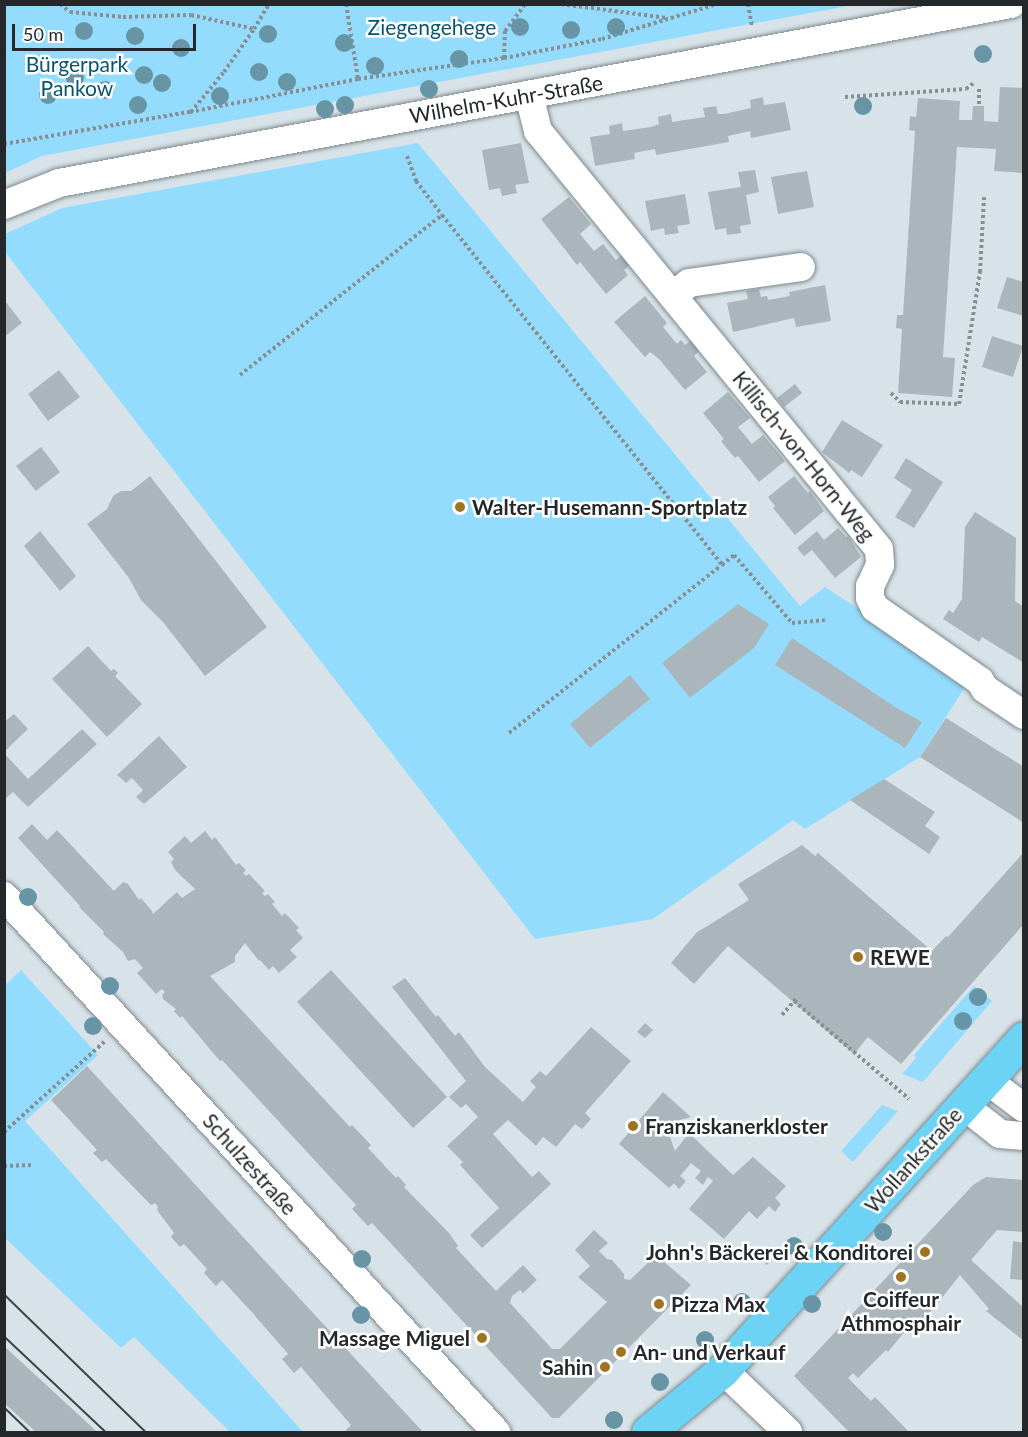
<!DOCTYPE html>
<meta charset="utf-8">
<style>
body{margin:0}
#map{position:relative;width:1028px;height:1437px;overflow:hidden;background:#d8e3e9;font-family:Lato,sans-serif}
div>[style]{position:absolute}
.green>*{inset:0;background:#93dcfe}
.building>*{inset:0;background:#abb6bc}
.path>*{height:4px;margin-top:-2px;transform-origin:0;background:repeating-linear-gradient(90deg,#878f93 0 3px,transparent 0 6px)}
.roads{filter:drop-shadow(0 0 2px #7e898e) drop-shadow(0 0 2px #7e898e)}
.minor>*{height:28px;margin:-14px;padding:0 14px;transform-origin:14px;border-radius:14px;background:#fff}
.major>*{height:33px;margin:-16.5px;padding:0 16.5px;transform-origin:16.5px;border-radius:16.5px;background:#6dd3f4}
.tram>*{height:1.5px;margin:-0.75px;padding:0 0.75px;transform-origin:0.75px;border-radius:0.75px;background:#3e4345}
.trees>*{width:18px;height:18px;margin:-9px;border-radius:50%;background:#6795a6}
.dots>*{width:16px;height:16px;translate:-50% -50%;box-sizing:border-box;border:3px solid #fff;border-radius:50%}
span{translate:-50% -50%;white-space:nowrap;text-align:center;line-height:1.15;-webkit-text-stroke:5px #fff;paint-order:stroke}
.park-label{font-size:21px;color:#0a5570}
.street-label{font-size:21px;color:#24282a}
.poi-label{font-size:21px;color:#24282a;font-weight:700}
.left{translate:0 -50%;text-align:left}
.right{translate:-100% -50%;text-align:right}
.frame{position:absolute;inset:0;border:6px solid #24282a;pointer-events:none}
.scale{position:absolute;left:12px;top:24px;width:184px;height:27px;box-sizing:border-box;border:3px solid #24282a;border-top:0;padding-left:8px;font-size:18px;line-height:21px;white-space:nowrap;color:#24282a;-webkit-text-stroke:4px #fff;paint-order:stroke}
</style>
<div id="map">
<div class="green">
<i style="clip-path:polygon(4px 5px,5px 4px,853px 5px,42px 156px,5px 173px)"></i>
<i style="clip-path:polygon(418px 143px,800px 606px,825px 587px,969px 681px,920px 757px,805px 829px,793px 820px,653px 919px,535px 939px,5px 252px,5px 234px,62px 208px)"></i>
<i style="clip-path:polygon(21px 970px,98px 1055px,25px 1121px,303px 1432px,230px 1432px,134px 1337px,121px 1348px,5px 1238px,5px 985px)"></i>
<i style="clip-path:polygon(974px 986px,992px 1001px,923px 1082px,902px 1074px,916px 1058px,914px 1055px)"></i>
<i style="clip-path:polygon(882px 1105px,898px 1111px,853px 1162px,841px 1151px)"></i>
</div>
<div class="building">
<i style="clip-path:polygon(1000px 87px,1024px 88px,1024px 173px,994px 171px,996px 149px,957px 147px,943px 357px,955px 358px,952px 397px,898px 393px,902px 329px,896px 328px,897px 315px,903px 315px,915px 131px,909px 130px,910px 116px,916px 117px,918px 98px,960px 101px,959px 120px,972px 120px,973px 106px,984px 106px,984px 121px,998px 122px)"></i>
<i style="clip-path:polygon(763px 97px,764px 105px,785px 102px,791px 130px,751px 138px,750px 131px,728px 136px,729px 142px,656px 155px,655px 149px,644px 151px,634px 153px,635px 159px,595px 166px,590px 137px,610px 134px,609px 126px,622px 123px,623px 131px,651px 127px,659px 124px,658px 117px,671px 114px,672px 122px,705px 117px,703px 108px,716px 106px,718px 114px,724px 114px,751px 108px,750px 100px)"></i>
<i style="clip-path:polygon(521px 143px,529px 183px,515px 185px,517px 193px,502px 196px,500px 188px,489px 190px,482px 150px)"></i>
<i style="clip-path:polygon(755px 170px,759px 192px,746px 195px,751px 224px,740px 226px,741px 233px,727px 235px,726px 228px,715px 230px,708px 192px,741px 187px,738px 172px)"></i>
<i style="clip-path:polygon(807px 171px,814px 207px,778px 214px,771px 177px)"></i>
<i style="clip-path:polygon(685px 194px,690px 224px,677px 226px,679px 233px,665px 235px,664px 228px,651px 231px,645px 201px)"></i>
<i style="clip-path:polygon(569px 197px,591px 224px,580px 234px,594px 251px,603px 244px,616px 260px,622px 255px,630px 265px,624px 270px,628px 275px,606px 294px,580px 262px,577px 265px,541px 219px)"></i>
<i style="clip-path:polygon(1007px 277px,1024px 282px,1024px 316px,997px 308px)"></i>
<i style="clip-path:polygon(825px 285px,831px 321px,796px 327px,794px 318px,733px 332px,727px 303px,748px 299px,746px 291px,759px 289px,761px 297px,767px 296px,768px 300px,790px 296px,789px 292px)"></i>
<i style="clip-path:polygon(645px 296px,667px 323px,663px 327px,677px 344px,681px 340px,685px 345px,692px 340px,700px 350px,694px 356px,707px 372px,685px 390px,659px 359px,650px 352px,645px 357px,614px 322px)"></i>
<i style="clip-path:polygon(6px 302px,22px 323px,4px 337px,4px 304px)"></i>
<i style="clip-path:polygon(992px 336px,1023px 346px,1013px 377px,982px 367px)"></i>
<i style="clip-path:polygon(59px 370px,80px 397px,48px 421px,28px 394px)"></i>
<i style="clip-path:polygon(795px 384px,802px 393px,784px 407px,777px 398px)"></i>
<i style="clip-path:polygon(728px 392px,750px 418px,738px 427px,752px 444px,763px 435px,785px 461px,759px 482px,738px 456px,735px 458px,728px 450px,721px 441px,724px 439px,703px 413px)"></i>
<i style="clip-path:polygon(842px 420px,883px 445px,862px 477px,851px 470px,849px 473px,822px 452px)"></i>
<i style="clip-path:polygon(41px 447px,60px 472px,36px 491px,16px 466px)"></i>
<i style="clip-path:polygon(906px 458px,943px 482px,914px 528px,895px 517px,912px 490px,894px 478px)"></i>
<i style="clip-path:polygon(150px 476px,267px 627px,205px 676px,163px 622px,141px 600px,129px 578px,87px 524px,107px 509px,113px 496px,121px 491px,131px 491px)"></i>
<i style="clip-path:polygon(794px 476px,808px 493px,810px 491px,824px 511px,795px 535px,773px 508px,775px 506px,768px 497px)"></i>
<i style="clip-path:polygon(975px 512px,1016px 538px,1015px 601px,1024px 607px,1024px 663px,982px 637px,979px 642px,943px 619px,949px 610px,953px 613px,962px 599px,965px 527px)"></i>
<i style="clip-path:polygon(838px 528px,846px 537px,848px 536px,861px 557px,835px 578px,812px 550px,804px 556px,797px 548px,817px 531px,824px 540px)"></i>
<i style="clip-path:polygon(40px 531px,76px 576px,60px 591px,24px 546px)"></i>
<i style="clip-path:polygon(738px 604px,769px 624px,754px 648px,690px 698px,662px 663px)"></i>
<i style="clip-path:polygon(792px 638px,895px 707px,922px 722px,905px 748px,775px 665px)"></i>
<i style="clip-path:polygon(88px 646px,111px 671px,114px 669px,118px 673px,115px 676px,142px 704px,107px 737px,52px 679px)"></i>
<i style="clip-path:polygon(630px 675px,650px 699px,590px 748px,570px 724px)"></i>
<i style="clip-path:polygon(14px 714px,28px 729px,4px 752px,4px 722px)"></i>
<i style="clip-path:polygon(946px 718px,1024px 767px,1024px 825px,1021px 821px,920px 757px)"></i>
<i style="clip-path:polygon(82px 729px,97px 744px,28px 807px,13px 792px,4px 800px,4px 753px,28px 779px)"></i>
<i style="clip-path:polygon(159px 736px,187px 767px,144px 804px,136px 797px,143px 790px,132px 778px,126px 783px,117px 775px)"></i>
<i style="clip-path:polygon(884px 779px,935px 812px,925px 826px,940px 837px,929px 854px,850px 800px)"></i>
<i style="clip-path:polygon(32px 824px,47px 840px,57px 830px,114px 891px,123px 882px,128px 884px,139px 900px,141px 898px,152px 911px,153px 914px,177px 892px,182px 898px,195px 889px,175px 870px,171px 862px,174px 859px,168px 852px,185px 836px,191px 843px,205px 831px,212px 840px,215px 837px,236px 865px,239px 863px,246px 870px,243px 873px,246px 876px,249px 874px,265px 891px,262px 893px,265px 896px,268px 894px,275px 902px,272px 904px,282px 916px,285px 913px,299px 928px,296px 930px,303px 938px,290px 950px,297px 957px,279px 973px,273px 966px,269px 970px,260px 960px,259px 961px,245px 943px,235px 956px,235px 962px,210px 976px,350px 1127px,352px 1125px,371px 1145px,368px 1148px,396px 1178px,398px 1176px,406px 1185px,404px 1187px,449px 1233px,458px 1246px,456px 1248px,496px 1291px,523px 1265px,537px 1280px,523px 1293px,520px 1290px,512px 1296px,510px 1303px,552px 1349px,560px 1349px,607px 1302px,578px 1277px,590px 1266px,575px 1250px,594px 1230px,608px 1243px,599px 1251px,607px 1259px,612px 1260px,624px 1274px,624px 1279px,630px 1280px,656px 1255px,691px 1285px,559px 1418px,552px 1418px,372px 1223px,368px 1226px,352px 1209px,356px 1205px,222px 1060px,220px 1061px,182px 1016px,180px 1018px,174px 1011px,176px 1009px,163px 999px,162px 995px,165px 992px,162px 989px,156px 994px,137px 973px,143px 968px,135px 959px,128px 961px,123px 952px,103px 934px,104px 932px,79px 907px,80px 906px,18px 838px)"></i>
<i style="clip-path:polygon(802px 845px,815px 856px,818px 853px,932px 951px,946px 936px,948px 937px,1024px 852px,1024px 924px,901px 1064px,868px 1037px,854px 1054px,728px 946px,694px 984px,671px 963px,696px 933px,749px 900px,738px 884px)"></i>
<i style="clip-path:polygon(331px 970px,447px 1097px,413px 1128px,297px 1002px)"></i>
<i style="clip-path:polygon(405px 978px,436px 1017px,438px 1015px,455px 1036px,459px 1032px,485px 1067px,523px 1102px,536px 1087px,530px 1081px,540px 1071px,546px 1076px,591px 1027px,631px 1061px,585px 1113px,591px 1119px,582px 1129px,575px 1124px,556px 1147px,543px 1137px,536px 1146px,508px 1120px,493px 1134px,532px 1177px,539px 1171px,551px 1184px,482px 1248px,470px 1235px,499px 1208px,460px 1165px,463px 1162px,447px 1146px,478px 1117px,466px 1104px,461px 1108px,449px 1097px,466px 1081px,392px 987px)"></i>
<i style="clip-path:polygon(645px 1023px,653px 1030px,645px 1038px,637px 1032px)"></i>
<i style="clip-path:polygon(87px 1066px,243px 1237px,423px 1432px,348px 1432px,346px 1430px,351px 1425px,301px 1367px,294px 1373px,282px 1359px,288px 1354px,249px 1309px,222px 1280px,216px 1286px,204px 1273px,207px 1269px,184px 1244px,180px 1247px,171px 1237px,174px 1233px,157px 1210px,158px 1207px,155px 1203px,151px 1205px,106px 1159px,102px 1162px,93px 1153px,97px 1150px,51px 1100px)"></i>
<i style="clip-path:polygon(663px 1092px,691px 1117px,676px 1121px,663px 1132px,661px 1135px,670px 1137px,675px 1151px,689px 1133px,733px 1175px,753px 1157px,786px 1186px,775px 1198px,781px 1204px,775px 1212px,769px 1206px,757px 1219px,749px 1211px,724px 1239px,689px 1209px,713px 1181px,708px 1177px,703px 1185px,695px 1178px,701px 1171px,691px 1163px,680px 1176px,686px 1181px,679px 1189px,674px 1183px,669px 1188px,619px 1144px)"></i>
<i style="clip-path:polygon(986px 1177px,1024px 1180px,1024px 1232px,997px 1230px,971px 1260px,1024px 1308px,1024px 1341px,986px 1311px,989px 1309px,960px 1275px,933px 1309px,922px 1320px,919px 1318px,911px 1327px,910px 1325px,888px 1352px,886px 1350px,858px 1378px,853px 1373px,848px 1378px,871px 1401px,875px 1397px,909px 1432px,849px 1432px,794px 1376px,973px 1185px)"></i>
<i style="clip-path:polygon(1013px 1241px,1024px 1243px,1024px 1280px,1010px 1279px)"></i>
<i style="clip-path:polygon(774px 1248px,779px 1252px,767px 1265px,762px 1261px)"></i>
<i style="clip-path:polygon(4px 1346px,94px 1429px,97px 1432px,36px 1432px,4px 1403px)"></i>
</div>
<div class="path">
<i style="left:60px;top:4px;width:13px;rotate:39deg"></i>
<i style="left:70px;top:12px;width:53px;rotate:5.4deg"></i>
<i style="left:123px;top:17px;width:68px;rotate:-1.7deg"></i>
<i style="left:191px;top:15px;width:65px;rotate:12.5deg"></i>
<i style="left:254px;top:29px;width:29px;rotate:-59deg"></i>
<i style="left:346px;top:4px;width:76px;rotate:80.9deg"></i>
<i style="left:561px;top:4px;width:107px;rotate:7.5deg"></i>
<i style="left:748px;top:4px;width:23px;rotate:80deg"></i>
<i style="left:504px;top:58px;width:27px;rotate:-88deg"></i>
<i style="left:505px;top:31px;width:34px;rotate:-53deg"></i>
<i style="left:979px;top:89px;width:17px;rotate:90deg"></i>
<i style="left:845px;top:97px;width:121px;rotate:-3.8deg"></i>
<i style="left:966px;top:89px;width:11px;rotate:-38deg"></i>
<i style="left:191px;top:112px;width:52px;rotate:-50.5deg"></i>
<i style="left:224px;top:72px;width:52px;rotate:-55.1deg"></i>
<i style="left:4px;top:144px;width:189px;rotate:-9.8deg"></i>
<i style="left:190px;top:112px;width:171px;rotate:-11.1deg"></i>
<i style="left:358px;top:79px;width:148px;rotate:-8.2deg"></i>
<i style="left:504px;top:58px;width:100px;rotate:-11deg"></i>
<i style="left:602px;top:39px;width:120px;rotate:-16.9deg"></i>
<i style="left:407px;top:156px;width:27px;rotate:70deg"></i>
<i style="left:416px;top:181px;width:43px;rotate:52.6deg"></i>
<i style="left:240px;top:375px;width:258px;rotate:-38.4deg"></i>
<i style="left:442px;top:215px;width:448px;rotate:51.3deg"></i>
<i style="left:722px;top:565px;width:16px;rotate:-40deg"></i>
<i style="left:734px;top:555px;width:89px;rotate:49.5deg"></i>
<i style="left:792px;top:623px;width:33px;rotate:-5deg"></i>
<i style="left:891px;top:393px;width:13px;rotate:45deg"></i>
<i style="left:900px;top:402px;width:59px;rotate:1.9deg"></i>
<i style="left:959px;top:404px;width:134px;rotate:-81deg"></i>
<i style="left:980px;top:272px;width:75px;rotate:-86.9deg"></i>
<i style="left:509px;top:733px;width:271px;rotate:-38.3deg"></i>
<i style="left:794px;top:1001px;width:151px;rotate:40.4deg"></i>
<i style="left:782px;top:1015px;width:23px;rotate:-49deg"></i>
<i style="left:4px;top:1132px;width:135px;rotate:-42deg"></i>
<i style="left:4px;top:1166px;width:29px;rotate:-2deg"></i>
</div>
<div class="roads">
<div class="minor">
<i style="left:529px;top:95px;width:37px;rotate:76deg"></i>
<i style="left:538px;top:131px;width:539px;rotate:50.79deg"></i>
<i style="left:879px;top:549px;width:16px;rotate:86deg"></i>
<i style="left:880px;top:565px;width:23px;rotate:115deg"></i>
<i style="left:870px;top:586px;width:12px;rotate:90deg"></i>
<i style="left:870px;top:598px;width:11px;rotate:63deg"></i>
<i style="left:875px;top:608px;width:128px;rotate:34.8deg"></i>
<i style="left:980px;top:681px;width:9px;rotate:58deg"></i>
<i style="left:985px;top:689px;width:47px;rotate:33.7deg"></i>
<i style="left:4px;top:205px;width:59px;rotate:-21.8deg"></i>
<i style="left:59px;top:183px;width:969px;rotate:-10.65deg"></i>
<i style="left:674px;top:295px;width:19px;rotate:-39deg"></i>
<i style="left:689px;top:283px;width:113px;rotate:-8.1deg"></i>
<i style="left:4px;top:896px;width:728px;rotate:47.45deg"></i>
<i style="left:987px;top:1080px;width:46px;rotate:37.1deg"></i>
<i style="left:963px;top:1105px;width:47px;rotate:38.1deg"></i>
<i style="left:1000px;top:1134px;width:24px;rotate:5deg"></i>
<i style="left:723px;top:1370px;width:90px;rotate:43.6deg"></i>
</div>
<div class="major">
<i style="left:648px;top:1432px;width:97px;rotate:-39.6deg"></i>
<i style="left:723px;top:1370px;width:448px;rotate:-47.8deg"></i>
</div>
</div>
<div class="tram">
<i style="left:4px;top:1294px;width:198px;rotate:44.2deg"></i>
<i style="left:4px;top:1336px;width:140px;rotate:43.3deg"></i>
<i style="left:4px;top:1407px;width:36px;rotate:44deg"></i>
</div>
<div class="trees">
<i style="left:520px;top:27px"></i>
<i style="left:616px;top:27px"></i>
<i style="left:457px;top:28px"></i>
<i style="left:571px;top:30px"></i>
<i style="left:84px;top:31px"></i>
<i style="left:268px;top:34px"></i>
<i style="left:135px;top:36px"></i>
<i style="left:344px;top:43px"></i>
<i style="left:181px;top:48px"></i>
<i style="left:983px;top:54px"></i>
<i style="left:459px;top:59px"></i>
<i style="left:375px;top:66px"></i>
<i style="left:259px;top:72px"></i>
<i style="left:144px;top:75px"></i>
<i style="left:75px;top:78px"></i>
<i style="left:287px;top:82px"></i>
<i style="left:162px;top:83px"></i>
<i style="left:429px;top:89px"></i>
<i style="left:105px;top:90px"></i>
<i style="left:48px;top:95px"></i>
<i style="left:220px;top:96px"></i>
<i style="left:138px;top:105px"></i>
<i style="left:345px;top:105px"></i>
<i style="left:863px;top:106px"></i>
<i style="left:325px;top:109px"></i>
<i style="left:28px;top:897px"></i>
<i style="left:110px;top:986px"></i>
<i style="left:978px;top:997px"></i>
<i style="left:963px;top:1021px"></i>
<i style="left:93px;top:1026px"></i>
<i style="left:883px;top:1232px"></i>
<i style="left:794px;top:1246px"></i>
<i style="left:865px;top:1251px"></i>
<i style="left:362px;top:1259px"></i>
<i style="left:742px;top:1302px"></i>
<i style="left:812px;top:1304px"></i>
<i style="left:361px;top:1315px"></i>
<i style="left:705px;top:1340px"></i>
<i style="left:660px;top:1382px"></i>
<i style="left:614px;top:1420px"></i>
</div>
<div class="dots">
<i style="left:460px;top:507px;background:#9e7322"></i>
<i style="left:858px;top:957px;background:#9e7322"></i>
<i style="left:633px;top:1126px;background:#9e7322"></i>
<i style="left:925px;top:1252px;background:#9e7322"></i>
<i style="left:901px;top:1277px;background:#9e7322"></i>
<i style="left:659px;top:1304px;background:#9e7322"></i>
<i style="left:482px;top:1338px;background:#9e7322"></i>
<i style="left:621px;top:1352px;background:#9e7322"></i>
<i style="left:605px;top:1367px;background:#9e7322"></i>
</div>
<div class="park-label">
<span style="left:432px;top:27px">Ziegengehege</span>
<span style="left:77px;top:76px">Bürgerpark<br>Pankow</span>
</div>
<div class="street-label">
<span style="left:506px;top:99px;rotate:-10deg">Wilhelm-Kuhr-Straße</span>
<span style="left:804px;top:456px;rotate:51deg">Killisch-von-Horn-Weg</span>
<span style="left:913px;top:1160px;rotate:-48deg">Wollankstraße</span>
<span style="left:250px;top:1164px;rotate:48deg">Schulzestraße</span>
</div>
<div class="poi-label">
<span class="left" style="left:472px;top:507px">Walter-Husemann-Sportplatz</span>
<span class="left" style="left:870px;top:957px">REWE</span>
<span class="left" style="left:645px;top:1126px">Franziskanerkloster</span>
<span class="right" style="left:913px;top:1252px">John's Bäckerei &amp; Konditorei</span>
<span style="left:901px;top:1311px">Coiffeur<br>Athmosphair</span>
<span class="left" style="left:671px;top:1304px">Pizza Max</span>
<span class="right" style="left:470px;top:1338px">Massage Miguel</span>
<span class="left" style="left:633px;top:1352px">An- und Verkauf</span>
<span class="right" style="left:593px;top:1367px">Sahin</span>
</div>
<div class="frame"></div>
<div class="scale">50 m</div>
</div>
